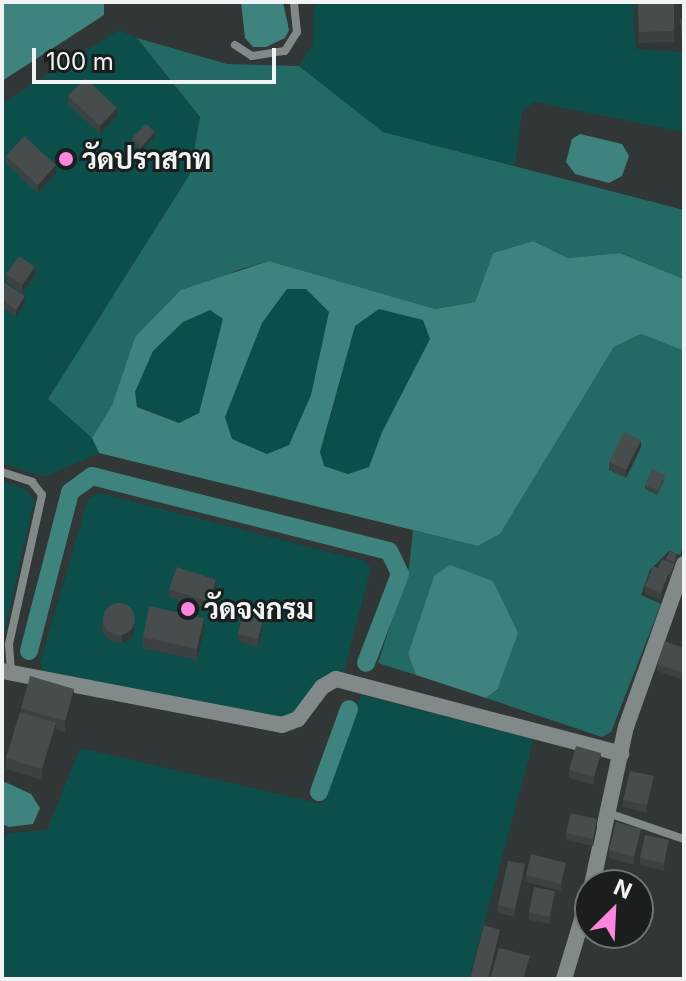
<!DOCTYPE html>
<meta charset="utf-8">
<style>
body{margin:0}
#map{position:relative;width:686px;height:981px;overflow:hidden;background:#303736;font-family:Inter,Sarabun,sans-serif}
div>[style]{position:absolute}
.green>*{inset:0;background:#0b4e4a}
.forest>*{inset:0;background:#236a65}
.water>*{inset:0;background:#3e837d}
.canal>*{height:18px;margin:-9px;padding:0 9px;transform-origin:9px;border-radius:9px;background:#3e837d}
.service>*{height:8px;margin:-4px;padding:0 4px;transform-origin:4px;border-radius:4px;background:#828a89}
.minor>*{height:16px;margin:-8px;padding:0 8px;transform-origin:8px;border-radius:8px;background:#828a89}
.wall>*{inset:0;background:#3c4241}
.shaded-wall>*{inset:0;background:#313635}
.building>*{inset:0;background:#464d4c}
.round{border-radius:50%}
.dots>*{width:22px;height:22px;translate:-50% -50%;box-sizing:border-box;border:4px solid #1a1e1d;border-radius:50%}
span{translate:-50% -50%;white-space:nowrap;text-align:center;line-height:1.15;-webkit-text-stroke:6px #1a1e1d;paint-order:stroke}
.poi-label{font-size:28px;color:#f0f4f4;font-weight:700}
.left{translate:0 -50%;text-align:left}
.frame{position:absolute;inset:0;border:4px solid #f0f4f4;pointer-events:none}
.north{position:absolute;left:574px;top:869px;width:80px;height:80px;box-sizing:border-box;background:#1a1e1d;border:2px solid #707473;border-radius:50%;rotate:24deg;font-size:22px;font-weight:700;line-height:32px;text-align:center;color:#f0f4f4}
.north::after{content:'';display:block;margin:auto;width:28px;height:36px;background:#ff85de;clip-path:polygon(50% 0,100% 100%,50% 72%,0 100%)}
.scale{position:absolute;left:32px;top:48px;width:244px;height:36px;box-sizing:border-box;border:4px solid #f0f4f4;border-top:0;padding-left:10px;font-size:24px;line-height:28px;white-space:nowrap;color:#f0f4f4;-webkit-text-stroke:6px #1a1e1d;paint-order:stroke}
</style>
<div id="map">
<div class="green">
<i style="clip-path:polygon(325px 2px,633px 2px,636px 49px,684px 52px,684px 132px,534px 102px,522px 112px,515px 166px,383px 132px,299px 66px,313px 43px,314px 6px)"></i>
<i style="clip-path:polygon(119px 30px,137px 38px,200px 118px,190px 174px,48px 399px,92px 438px,99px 453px,44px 477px,2px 463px,2px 103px)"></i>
<i style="clip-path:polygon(287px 289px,306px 289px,329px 312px,311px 395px,289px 445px,267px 454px,232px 439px,225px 417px,262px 323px)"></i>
<i style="clip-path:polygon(380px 308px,423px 320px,430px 339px,382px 432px,369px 467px,348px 474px,324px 466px,320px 453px,355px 326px)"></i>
<i style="clip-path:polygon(210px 309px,224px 319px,199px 413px,179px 423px,137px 406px,135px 392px,153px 351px,183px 322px)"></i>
<i style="clip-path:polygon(2px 481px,26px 489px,34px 501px,3px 639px,2px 658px)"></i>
<i style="clip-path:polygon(99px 493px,364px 561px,371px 568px,343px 675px,291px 718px,281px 721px,44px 672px,40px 663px,88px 499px)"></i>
<i style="clip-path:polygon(361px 695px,534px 739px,469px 979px,2px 979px,2px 848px,7px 833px,47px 830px,80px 748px,322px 804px)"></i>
</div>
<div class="forest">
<i style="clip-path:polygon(137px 38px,227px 64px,299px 66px,383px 132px,684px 210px,684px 279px,621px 253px,568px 258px,533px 241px,493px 253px,475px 302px,434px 309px,269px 261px,235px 271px,135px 337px,112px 405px,92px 438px,48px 399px,190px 174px,200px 117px)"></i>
<i style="clip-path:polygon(641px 334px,684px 351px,684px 544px,680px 555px,669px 551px,650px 570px,641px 595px,661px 604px,611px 732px,602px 737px,486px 698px,498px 690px,434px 576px,408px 654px,416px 675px,378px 663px,409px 568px,413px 530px,478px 546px,500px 534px,614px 347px)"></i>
</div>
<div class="water">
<i style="clip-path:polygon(2px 2px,104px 2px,104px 15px,2px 81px)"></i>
<i style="clip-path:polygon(241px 2px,283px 2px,289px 30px,285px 38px,266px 47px,253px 47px,245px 38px)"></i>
<i style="clip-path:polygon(580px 134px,622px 144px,629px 156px,622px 176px,609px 183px,575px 174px,566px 162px,572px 139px)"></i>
<i style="clip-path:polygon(evenodd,533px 241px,568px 258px,620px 253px,684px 279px,684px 351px,641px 334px,614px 347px,500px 534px,478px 546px,99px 453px,92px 438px,112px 405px,135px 337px,181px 290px,269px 261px,435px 309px,475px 302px,493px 253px,533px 241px,287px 289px,306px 289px,329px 312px,311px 395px,289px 445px,267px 454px,232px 439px,225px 417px,262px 323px,287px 289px,533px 241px,379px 309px,423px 320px,430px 339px,382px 432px,369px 467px,348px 474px,324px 466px,320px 452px,355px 326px,379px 309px,533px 241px,210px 310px,223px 319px,199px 413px,179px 423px,137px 407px,135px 392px,153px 351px,183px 322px,210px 310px)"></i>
<i style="clip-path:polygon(450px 565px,493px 581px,518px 633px,497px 690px,486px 698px,416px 675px,408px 654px,434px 576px)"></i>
<i style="clip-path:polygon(5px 782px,31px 794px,40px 808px,33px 824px,9px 827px,2px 824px,2px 784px)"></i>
</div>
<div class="canal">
<i style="left:29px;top:651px;width:164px;rotate:-75.5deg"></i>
<i style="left:70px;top:492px;width:27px;rotate:-36deg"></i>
<i style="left:92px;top:476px;width:306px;rotate:14.2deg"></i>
<i style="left:389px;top:551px;width:25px;rotate:64deg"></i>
<i style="left:400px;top:574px;width:95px;rotate:110.9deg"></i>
<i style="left:319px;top:792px;width:88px;rotate:-70.1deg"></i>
</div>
<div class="service">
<i style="left:235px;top:45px;width:20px;rotate:33deg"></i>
<i style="left:252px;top:56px;width:33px;rotate:-9deg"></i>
<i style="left:285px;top:51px;width:22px;rotate:-58deg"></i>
<i style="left:297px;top:32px;width:30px;rotate:-96deg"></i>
<i style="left:2px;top:472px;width:32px;rotate:18deg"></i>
<i style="left:32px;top:482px;width:16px;rotate:52deg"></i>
<i style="left:42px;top:495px;width:153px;rotate:102.5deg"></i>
<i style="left:9px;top:644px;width:28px;rotate:86deg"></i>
<i style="left:608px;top:813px;width:80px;rotate:18.9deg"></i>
</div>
<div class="minor">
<i style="left:2px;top:671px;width:285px;rotate:10.9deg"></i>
<i style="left:282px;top:725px;width:17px;rotate:-21deg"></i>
<i style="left:298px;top:719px;width:40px;rotate:-53deg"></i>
<i style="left:322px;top:687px;width:16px;rotate:-30deg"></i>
<i style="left:336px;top:679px;width:295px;rotate:14.7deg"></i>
<i style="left:592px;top:885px;width:162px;rotate:-77.9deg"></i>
<i style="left:626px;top:727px;width:173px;rotate:-70.4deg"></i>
<i style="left:564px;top:979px;width:90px;rotate:-73.2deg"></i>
</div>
<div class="wall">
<i style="clip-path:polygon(638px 2px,674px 2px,674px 42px,639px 43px)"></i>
<i style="clip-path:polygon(680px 19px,684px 19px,684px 43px,682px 43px)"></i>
<i style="clip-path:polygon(68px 96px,117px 116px,100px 134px,68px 104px)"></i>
<i style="clip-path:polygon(155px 136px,141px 151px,132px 142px,132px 138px)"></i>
<i style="clip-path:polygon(6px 156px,56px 173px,38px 193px,6px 163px)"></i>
<i style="clip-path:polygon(6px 274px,35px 275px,22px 293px,6px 282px)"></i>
<i style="clip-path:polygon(2px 281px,25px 304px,16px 317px,2px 308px)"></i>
<i style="clip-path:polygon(641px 447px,626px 478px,609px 470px,609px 462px)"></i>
<i style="clip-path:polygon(665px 479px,657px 495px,645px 489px,645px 485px)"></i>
<i style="clip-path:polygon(666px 558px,677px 558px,661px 600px,645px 594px,645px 586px,658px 568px,666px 561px)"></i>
<i style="clip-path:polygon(216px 588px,209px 610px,169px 597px,169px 589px)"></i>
<i style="clip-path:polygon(102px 622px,135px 624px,133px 637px,122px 643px,109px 641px,102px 630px)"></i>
<i style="clip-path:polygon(263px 628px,258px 647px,238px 641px,238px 634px)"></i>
<i style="clip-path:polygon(204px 629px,197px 660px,143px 648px,143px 637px)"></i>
<i style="clip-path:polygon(684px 648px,684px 680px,657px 671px,657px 664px)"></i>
<i style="clip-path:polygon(74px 700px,65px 732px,56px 729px,56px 734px,42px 780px,6px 769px,6px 758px,21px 712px,21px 708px)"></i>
<i style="clip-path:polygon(601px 761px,594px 785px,569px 778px,569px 770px)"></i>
<i style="clip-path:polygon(654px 784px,647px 813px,623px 807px,623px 800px)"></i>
<i style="clip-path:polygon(597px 827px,593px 846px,566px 840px,566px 833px)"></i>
<i style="clip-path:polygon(641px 837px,634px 865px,609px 858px,609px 850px)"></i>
<i style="clip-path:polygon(669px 848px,664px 871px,640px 865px,640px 858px)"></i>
<i style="clip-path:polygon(566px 871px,561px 891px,526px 882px,526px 875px)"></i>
<i style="clip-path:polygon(525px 872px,515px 917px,498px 913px,498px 905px)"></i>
<i style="clip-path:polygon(555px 899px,550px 924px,529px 920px,529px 912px)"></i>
</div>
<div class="shaded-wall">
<i style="clip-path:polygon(117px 108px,117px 116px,100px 134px,100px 126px)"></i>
<i style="clip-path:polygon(155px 132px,155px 136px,141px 151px,141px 147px)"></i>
<i style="clip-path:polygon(56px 165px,56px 173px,38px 193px,38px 185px)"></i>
<i style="clip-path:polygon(35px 267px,35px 275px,22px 293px,22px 285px)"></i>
<i style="clip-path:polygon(25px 296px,25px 304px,16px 317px,16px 310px)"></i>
<i style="clip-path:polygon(641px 440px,641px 447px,626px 478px,626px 470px)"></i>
<i style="clip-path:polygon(669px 573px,669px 580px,661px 600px,661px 593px)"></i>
<i style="clip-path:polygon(216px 580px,216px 588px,209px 610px,209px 602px)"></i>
<i style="clip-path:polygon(135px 616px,135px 624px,133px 637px,122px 643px,122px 636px)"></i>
<i style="clip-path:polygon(204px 618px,204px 629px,197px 660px,197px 649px)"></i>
<i style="clip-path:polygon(263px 620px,263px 628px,258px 647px,258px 639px)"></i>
<i style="clip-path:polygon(74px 689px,74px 700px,65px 732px,65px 721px)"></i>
<i style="clip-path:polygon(56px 723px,56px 734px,42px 780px,42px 769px)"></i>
<i style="clip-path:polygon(601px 753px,601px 761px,594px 785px,594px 777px)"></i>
<i style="clip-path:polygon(654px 776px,654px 784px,647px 813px,647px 805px)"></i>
<i style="clip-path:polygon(597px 819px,597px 827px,593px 846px,593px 839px)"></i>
<i style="clip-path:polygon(641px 829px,641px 837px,634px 865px,634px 857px)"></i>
<i style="clip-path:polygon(669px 840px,669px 848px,664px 871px,664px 863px)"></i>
<i style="clip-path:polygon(566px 863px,566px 871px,561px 891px,561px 884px)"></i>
<i style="clip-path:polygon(525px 864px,525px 872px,515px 917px,515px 909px)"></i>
<i style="clip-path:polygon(555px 891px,555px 899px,550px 924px,550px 917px)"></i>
<i style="clip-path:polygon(500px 930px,500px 937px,490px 979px,488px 979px)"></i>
<i style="clip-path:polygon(530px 956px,530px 968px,527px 979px,523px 979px)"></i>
</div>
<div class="building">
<i style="clip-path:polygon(638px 2px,674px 2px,674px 31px,639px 32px)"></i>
<i style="clip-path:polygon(680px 19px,684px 19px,684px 35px,682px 35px)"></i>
<i style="clip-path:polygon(85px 78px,117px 108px,100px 126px,68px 96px)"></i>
<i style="clip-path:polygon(146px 124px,155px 132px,141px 147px,132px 138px)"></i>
<i style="clip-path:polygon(24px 136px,56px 165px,38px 185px,6px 156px)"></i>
<i style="clip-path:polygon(19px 256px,35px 267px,22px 285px,6px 274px)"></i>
<i style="clip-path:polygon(2px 281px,25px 296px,16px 310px,2px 300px)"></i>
<i style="clip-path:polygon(624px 432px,641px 440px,626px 470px,609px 462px)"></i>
<i style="clip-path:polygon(652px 469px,665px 475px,657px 491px,645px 485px)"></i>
<i style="clip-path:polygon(670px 551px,677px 554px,674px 562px,666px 558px)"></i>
<i style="clip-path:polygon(662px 559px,674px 564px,670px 574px,658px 568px)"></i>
<i style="clip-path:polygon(653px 566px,669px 573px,661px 593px,645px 586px)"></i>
<i style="clip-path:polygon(177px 567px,216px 580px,209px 602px,169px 589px)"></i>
<i class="round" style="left:103px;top:603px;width:32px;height:32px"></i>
<i style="clip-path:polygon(149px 606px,204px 618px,197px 649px,143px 637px)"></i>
<i style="clip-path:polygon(243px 614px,263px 620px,258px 639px,238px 634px)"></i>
<i style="clip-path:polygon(665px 641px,684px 648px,684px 673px,657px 664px)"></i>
<i style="clip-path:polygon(30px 676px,74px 689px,65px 721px,21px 708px)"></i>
<i style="clip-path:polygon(20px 712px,56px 723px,42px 769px,6px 758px)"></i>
<i style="clip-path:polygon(576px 746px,601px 753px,594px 777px,569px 770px)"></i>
<i style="clip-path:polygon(630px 771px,654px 776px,647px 805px,623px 800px)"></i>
<i style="clip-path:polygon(571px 813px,597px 819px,593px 839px,566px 833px)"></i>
<i style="clip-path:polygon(616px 822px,641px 829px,634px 857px,609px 850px)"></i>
<i style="clip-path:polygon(645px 835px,669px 840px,664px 863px,640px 858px)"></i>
<i style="clip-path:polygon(531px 854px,566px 863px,561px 884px,526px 875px)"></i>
<i style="clip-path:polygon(508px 861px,525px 864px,515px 909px,498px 905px)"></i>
<i style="clip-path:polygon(534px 887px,555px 891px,550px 917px,529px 912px)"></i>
<i style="clip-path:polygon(484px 925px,500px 930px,488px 979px,470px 979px)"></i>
<i style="clip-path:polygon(499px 948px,530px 956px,523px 979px,490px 979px)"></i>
</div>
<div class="dots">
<i style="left:66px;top:159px;background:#ff85de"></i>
<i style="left:188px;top:609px;background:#ff85de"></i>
</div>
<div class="poi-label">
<span class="left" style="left:82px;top:159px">วัดปราสาท</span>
<span class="left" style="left:204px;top:609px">วัดจงกรม</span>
</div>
<div class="frame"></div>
<div class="north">N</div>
<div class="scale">100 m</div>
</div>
